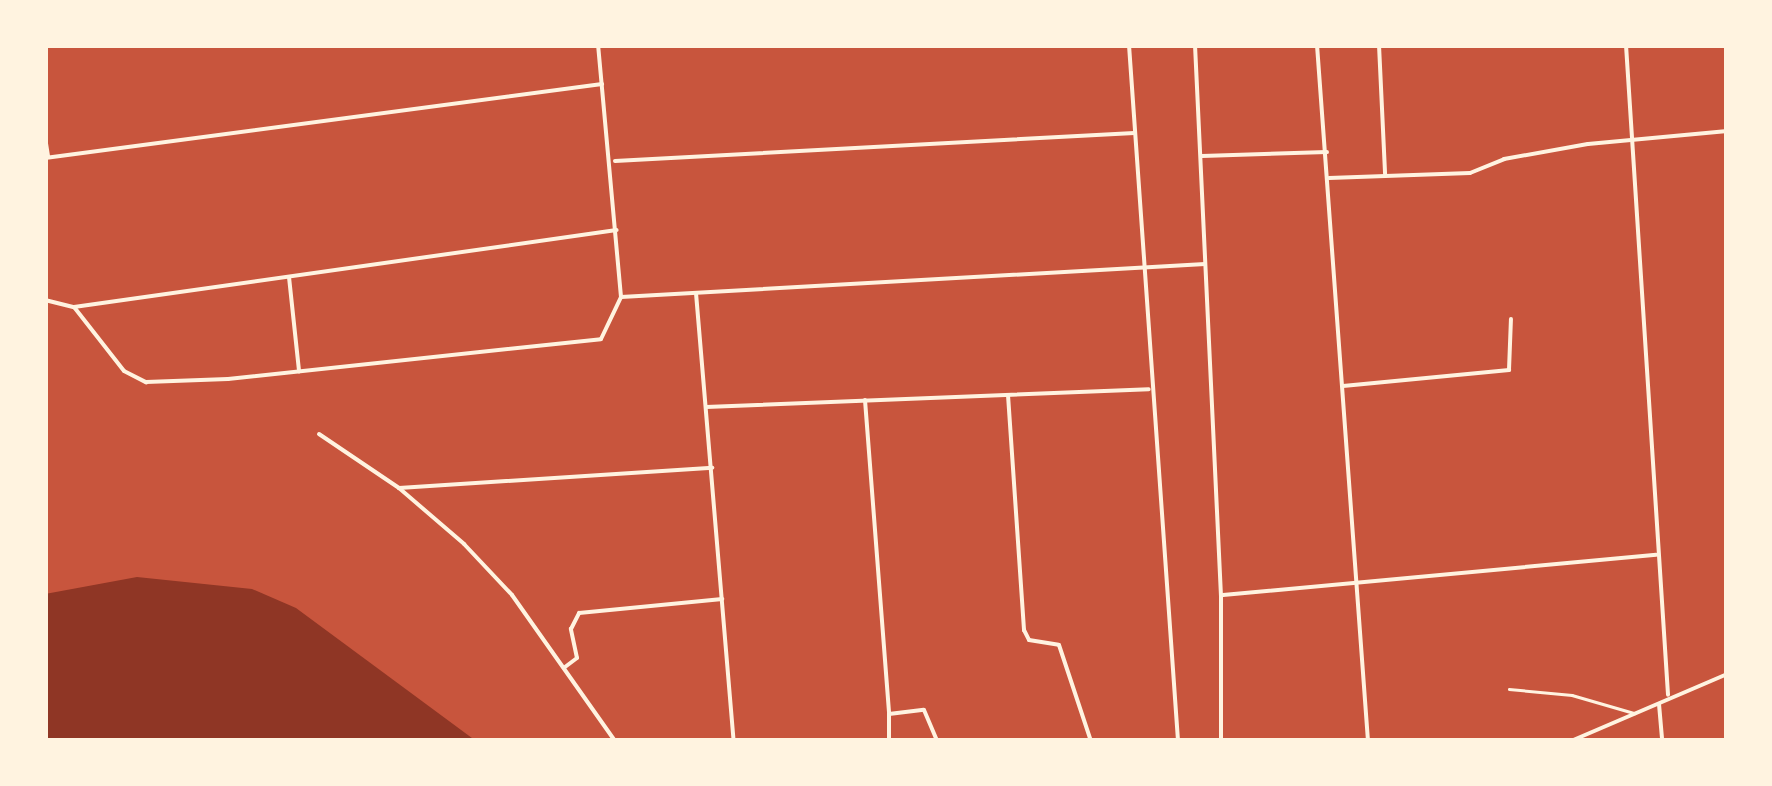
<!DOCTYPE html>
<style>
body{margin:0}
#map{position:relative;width:1772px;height:786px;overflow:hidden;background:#c8553d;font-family:"Open Sans",sans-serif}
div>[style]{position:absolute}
.water>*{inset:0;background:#8f3625}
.service>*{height:2.5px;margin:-1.25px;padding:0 1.25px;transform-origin:1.25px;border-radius:1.25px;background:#fff3e0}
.minor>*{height:4px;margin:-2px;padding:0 2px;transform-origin:2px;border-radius:2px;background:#fff3e0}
span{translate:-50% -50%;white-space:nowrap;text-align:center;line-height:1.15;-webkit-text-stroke:9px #fff3e0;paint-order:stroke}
.frame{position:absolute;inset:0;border:48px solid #fff3e0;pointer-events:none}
</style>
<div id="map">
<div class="water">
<i style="clip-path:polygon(137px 577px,252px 589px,296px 608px,476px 741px,45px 741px,45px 594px)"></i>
</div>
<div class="service">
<i style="left:1509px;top:689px;width:63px;rotate:5.4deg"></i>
<i style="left:1572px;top:695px;width:65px;rotate:16.2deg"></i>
</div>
<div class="minor">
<i style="left:1129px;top:45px;width:698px;rotate:85.97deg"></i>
<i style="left:1195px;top:45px;width:552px;rotate:87.3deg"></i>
<i style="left:1221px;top:596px;width:145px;rotate:90deg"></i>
<i style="left:1317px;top:45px;width:698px;rotate:85.81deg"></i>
<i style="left:1379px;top:45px;width:129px;rotate:87.3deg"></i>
<i style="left:1626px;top:45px;width:651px;rotate:86.3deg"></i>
<i style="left:45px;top:137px;width:20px;rotate:81deg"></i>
<i style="left:1202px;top:156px;width:125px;rotate:-1.8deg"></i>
<i style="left:45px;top:158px;width:562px;rotate:-7.57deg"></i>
<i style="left:615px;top:161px;width:520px;rotate:-3.09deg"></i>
<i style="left:1329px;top:178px;width:141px;rotate:-2deg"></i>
<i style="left:1470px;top:173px;width:37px;rotate:-22deg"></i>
<i style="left:1504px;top:159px;width:85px;rotate:-10.1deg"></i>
<i style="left:1588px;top:144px;width:140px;rotate:-5.3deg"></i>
<i style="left:289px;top:277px;width:95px;rotate:83.9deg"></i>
<i style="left:696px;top:293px;width:450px;rotate:85.2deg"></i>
<i style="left:621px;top:297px;width:585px;rotate:-3.23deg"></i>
<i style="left:45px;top:300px;width:30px;rotate:14deg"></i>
<i style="left:74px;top:307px;width:548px;rotate:-8.07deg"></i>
<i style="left:74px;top:307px;width:81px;rotate:52deg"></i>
<i style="left:124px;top:371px;width:25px;rotate:27deg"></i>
<i style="left:146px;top:382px;width:82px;rotate:-2.1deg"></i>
<i style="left:228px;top:379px;width:375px;rotate:-6.1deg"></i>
<i style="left:601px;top:339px;width:47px;rotate:-64.5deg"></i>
<i style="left:621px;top:297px;width:253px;rotate:-95.2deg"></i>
<i style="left:1343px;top:386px;width:167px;rotate:-5.5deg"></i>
<i style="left:1509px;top:370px;width:51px;rotate:-87.8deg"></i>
<i style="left:1008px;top:395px;width:236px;rotate:86.1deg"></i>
<i style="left:1024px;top:630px;width:11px;rotate:63deg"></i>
<i style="left:1029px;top:640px;width:30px;rotate:9deg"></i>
<i style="left:1059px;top:645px;width:101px;rotate:71.6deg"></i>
<i style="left:865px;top:400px;width:315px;rotate:85.6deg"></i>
<i style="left:706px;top:407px;width:443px;rotate:-2.3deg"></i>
<i style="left:319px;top:434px;width:97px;rotate:34deg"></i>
<i style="left:399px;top:488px;width:86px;rotate:40.7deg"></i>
<i style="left:464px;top:544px;width:70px;rotate:46.7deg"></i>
<i style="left:512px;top:595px;width:179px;rotate:54.8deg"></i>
<i style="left:399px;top:488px;width:314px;rotate:-3.7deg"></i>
<i style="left:1223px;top:595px;width:435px;rotate:-5.3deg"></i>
<i style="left:565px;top:667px;width:15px;rotate:-37deg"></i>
<i style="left:577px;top:658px;width:30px;rotate:-102deg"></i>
<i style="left:571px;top:629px;width:18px;rotate:-63deg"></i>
<i style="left:579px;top:613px;width:144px;rotate:-5.6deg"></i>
<i style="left:1659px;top:704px;width:37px;rotate:85deg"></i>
<i style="left:889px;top:741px;width:27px;rotate:-90deg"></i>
<i style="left:889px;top:714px;width:35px;rotate:-7deg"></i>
<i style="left:924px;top:710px;width:34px;rotate:67deg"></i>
<i style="left:1571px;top:741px;width:170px;rotate:-23.2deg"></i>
</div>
<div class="frame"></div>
</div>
